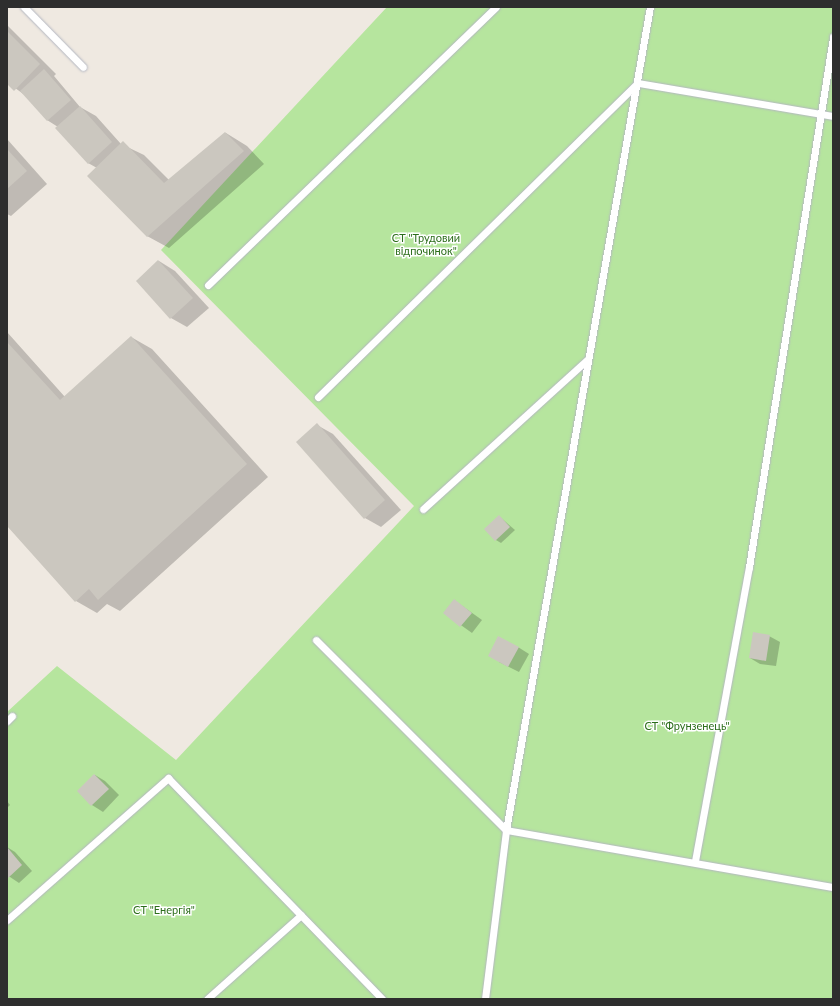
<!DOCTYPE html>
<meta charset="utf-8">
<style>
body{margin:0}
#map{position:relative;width:840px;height:1006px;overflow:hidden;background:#efe9e1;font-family:Lato,sans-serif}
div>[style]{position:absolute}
.green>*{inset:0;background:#b6e59e}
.shadow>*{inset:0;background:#0003}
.building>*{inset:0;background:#cbc7bf}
.roads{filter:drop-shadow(0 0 1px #b4b7c1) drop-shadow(0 0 1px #b4b7c1)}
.lane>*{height:7px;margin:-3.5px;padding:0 3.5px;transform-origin:3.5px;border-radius:3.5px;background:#fff}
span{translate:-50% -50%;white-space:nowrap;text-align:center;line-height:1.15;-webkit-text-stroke:3px #fff;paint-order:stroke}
.park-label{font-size:11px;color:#2c6e1b}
.frame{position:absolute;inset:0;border:8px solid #2e2e2e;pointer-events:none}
</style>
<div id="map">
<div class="green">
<i style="clip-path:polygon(387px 7px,833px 7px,833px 999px,7px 999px,7px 712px,57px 666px,176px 760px,414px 506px,161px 250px)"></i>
</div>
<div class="shadow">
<i style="clip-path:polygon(7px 25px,56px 74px,54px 76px,80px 107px,96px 116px,121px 144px,144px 155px,169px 180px,226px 133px,247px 146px,264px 164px,169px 248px,147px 236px,97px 168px,88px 163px,58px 127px,47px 120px,26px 96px,7px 82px)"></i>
<i style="clip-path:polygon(7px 139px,47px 184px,11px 216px,7px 214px)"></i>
<i style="clip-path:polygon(159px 261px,175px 271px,209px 308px,187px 327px,171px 318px)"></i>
<i style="clip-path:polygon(7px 332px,65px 397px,131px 337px,152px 349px,268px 477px,120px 611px,107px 604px,97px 613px,76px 601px,7px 525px)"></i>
<i style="clip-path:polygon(317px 425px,333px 434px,401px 510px,381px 527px,365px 518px)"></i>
<i style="clip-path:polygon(499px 516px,515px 530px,501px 543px,496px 540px)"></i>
<i style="clip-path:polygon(454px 600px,482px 620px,472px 633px,444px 613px)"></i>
<i style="clip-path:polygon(769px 636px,780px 642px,776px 666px,760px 664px,750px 658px)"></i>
<i style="clip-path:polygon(518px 647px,529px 654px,519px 672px,499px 662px)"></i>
<i style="clip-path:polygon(95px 775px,105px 781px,119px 795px,103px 812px,92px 805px,78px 791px)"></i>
<i style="clip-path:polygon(7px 801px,10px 805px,7px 808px)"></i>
<i style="clip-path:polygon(7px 847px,15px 852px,32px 871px,19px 883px,7px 875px)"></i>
</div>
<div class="building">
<i style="clip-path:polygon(7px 31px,40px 64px,14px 91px,7px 84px)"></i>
<i style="clip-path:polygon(44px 69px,71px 100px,47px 121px,20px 91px)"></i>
<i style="clip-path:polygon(80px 106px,112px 142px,88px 164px,55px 128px)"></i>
<i style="clip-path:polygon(225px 132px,244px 151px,147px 237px,87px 176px,123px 141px,164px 183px)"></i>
<i style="clip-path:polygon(7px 149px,27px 171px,7px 189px)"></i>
<i style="clip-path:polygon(158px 260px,193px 298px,170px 319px,136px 281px)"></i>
<i style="clip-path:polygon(131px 336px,247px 464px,98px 600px,89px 589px,75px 602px,7px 526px,7px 342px,60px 400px)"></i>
<i style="clip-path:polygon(317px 423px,385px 500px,364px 519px,296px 442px)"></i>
<i style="clip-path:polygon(499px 515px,510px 527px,495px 541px,484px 529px)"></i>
<i style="clip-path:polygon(454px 599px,472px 613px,460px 627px,443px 613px)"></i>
<i style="clip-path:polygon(753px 632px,770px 635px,766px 661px,749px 658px)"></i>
<i style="clip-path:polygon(498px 636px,519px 647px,508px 667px,488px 656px)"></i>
<i style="clip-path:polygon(94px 774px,109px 789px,91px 806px,77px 791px)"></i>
<i style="clip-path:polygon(7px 847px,22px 865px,8px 878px,7px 877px)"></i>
</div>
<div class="roads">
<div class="lane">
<i style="left:24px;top:7px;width:84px;rotate:45.5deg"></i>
<i style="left:208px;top:285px;width:400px;rotate:-44deg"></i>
<i style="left:318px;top:397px;width:448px;rotate:-44.5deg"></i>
<i style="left:638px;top:83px;width:198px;rotate:9.6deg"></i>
<i style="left:423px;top:509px;width:222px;rotate:-42.3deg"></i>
<i style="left:316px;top:640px;width:269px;rotate:45deg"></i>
<i style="left:506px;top:830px;width:332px;rotate:9.9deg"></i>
<i style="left:7px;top:721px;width:7px;rotate:-45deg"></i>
<i style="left:695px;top:861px;width:299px;rotate:-79.6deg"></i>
<i style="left:749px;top:567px;width:537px;rotate:-80.99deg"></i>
<i style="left:7px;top:920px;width:215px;rotate:-41.4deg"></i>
<i style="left:168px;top:778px;width:308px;rotate:45.9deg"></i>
<i style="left:207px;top:999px;width:126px;rotate:-41.8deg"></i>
<i style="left:485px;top:999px;width:170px;rotate:-82.9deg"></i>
<i style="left:506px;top:830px;width:836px;rotate:-80.08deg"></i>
</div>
</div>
<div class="park-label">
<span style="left:426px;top:245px">СТ "Трудовий<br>відпочинок"</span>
<span style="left:687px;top:726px">СТ "Фрунзенець"</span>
<span style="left:164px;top:910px">СТ "Енергія"</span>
</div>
<div class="frame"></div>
</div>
